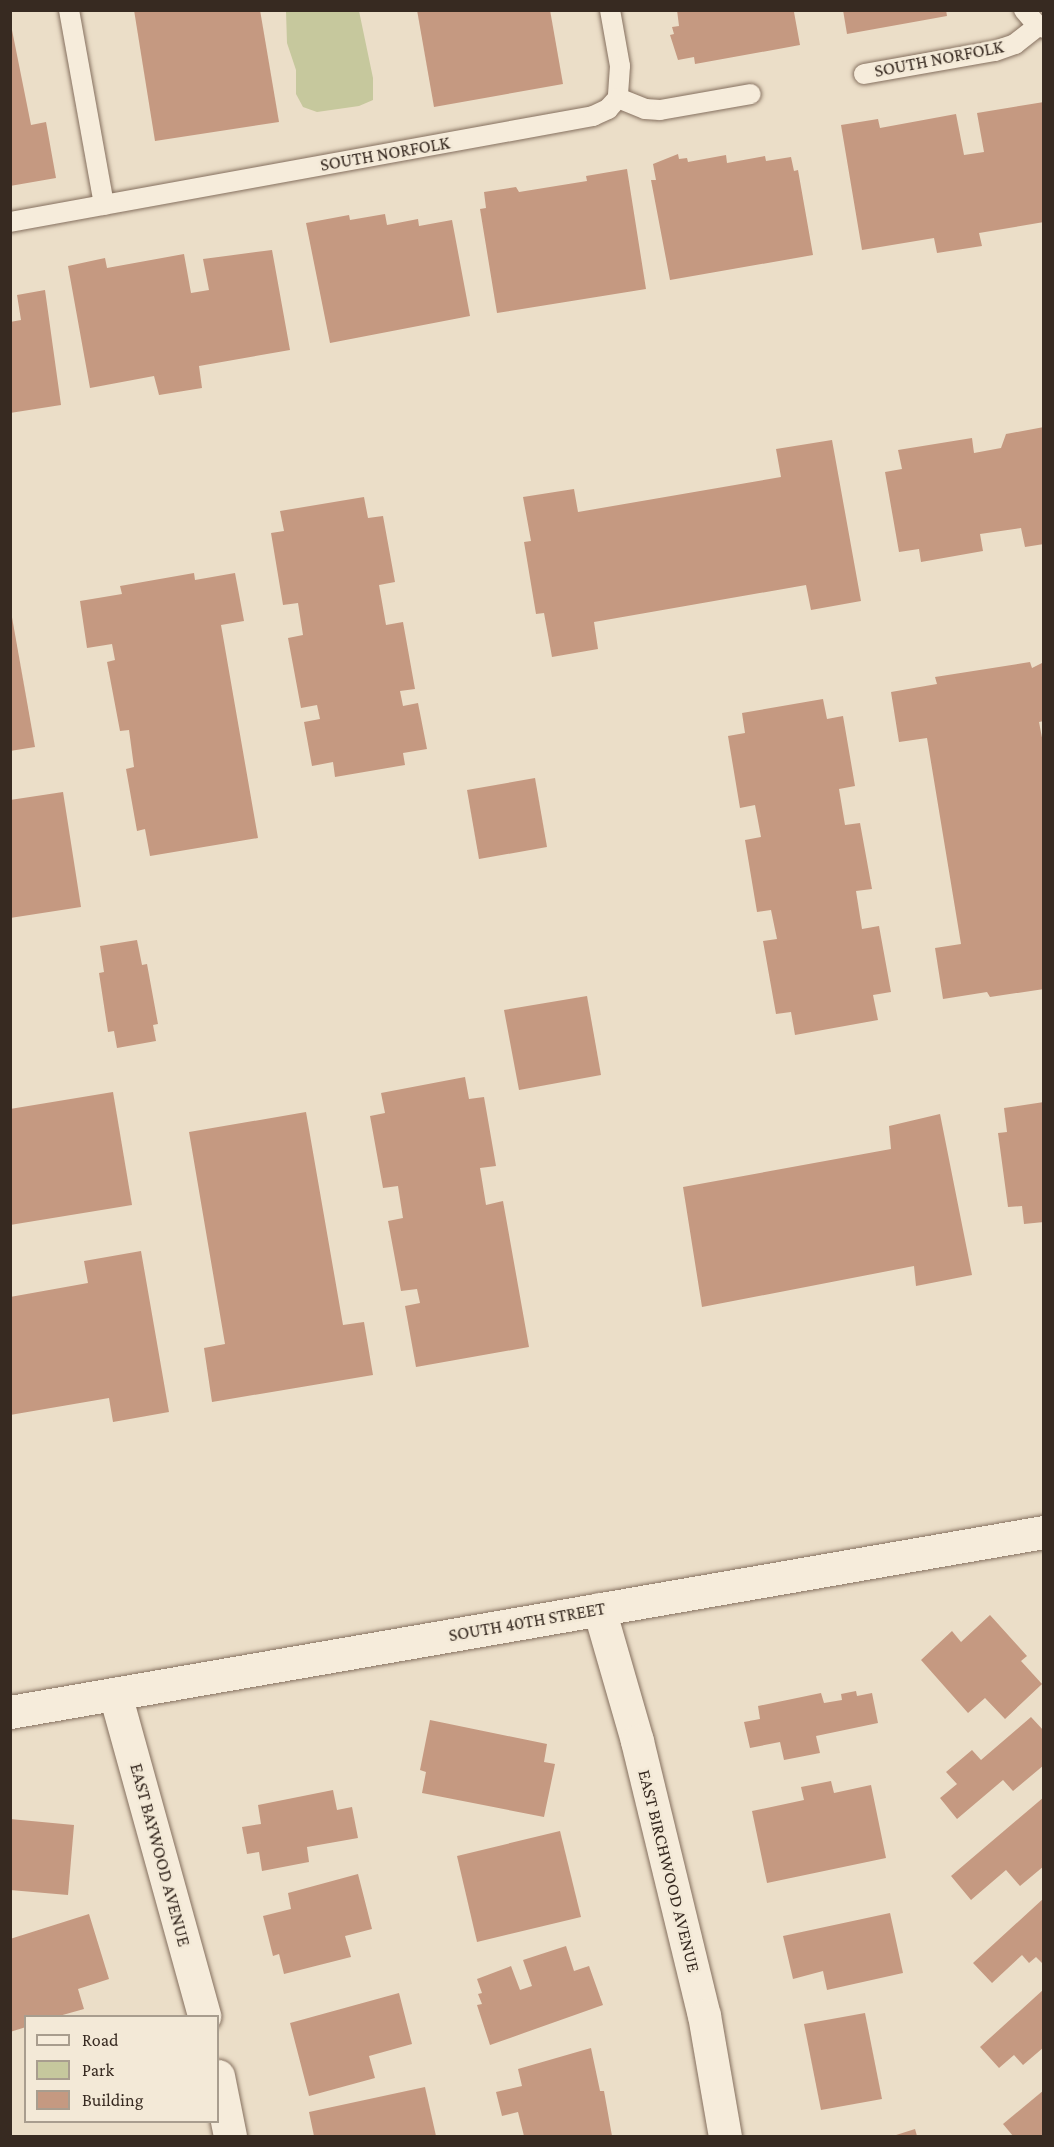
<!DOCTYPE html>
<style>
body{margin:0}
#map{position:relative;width:1054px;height:2147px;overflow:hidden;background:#ebdec8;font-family:"Crimson Pro",serif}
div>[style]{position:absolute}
.green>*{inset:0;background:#c6c89d}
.building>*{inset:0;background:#c59981}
.roads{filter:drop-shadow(0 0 2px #85705f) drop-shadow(0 0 2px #85705f)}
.lane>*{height:20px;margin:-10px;padding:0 10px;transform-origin:10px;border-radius:10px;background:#f6ecdb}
.street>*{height:33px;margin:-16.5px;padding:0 16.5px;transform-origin:16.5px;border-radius:16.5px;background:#f6ecdb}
span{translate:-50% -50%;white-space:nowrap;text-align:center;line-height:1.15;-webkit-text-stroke:5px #f3e9d7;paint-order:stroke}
.street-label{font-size:18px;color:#372a21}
.frame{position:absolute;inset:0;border:12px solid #372a21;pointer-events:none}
.legend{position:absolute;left:24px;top:2015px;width:195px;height:108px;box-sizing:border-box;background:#f3e9d7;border:2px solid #a89d8e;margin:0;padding:8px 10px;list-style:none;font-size:18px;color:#372a21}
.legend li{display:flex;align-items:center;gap:12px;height:30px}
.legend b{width:30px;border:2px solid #a89d8e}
</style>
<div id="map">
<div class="green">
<i style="clip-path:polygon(286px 11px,359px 11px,373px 78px,373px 100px,359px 106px,317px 112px,303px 107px,296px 94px,296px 70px,287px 43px)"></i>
</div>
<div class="building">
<i style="clip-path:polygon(134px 10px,260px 10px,279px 122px,155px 141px)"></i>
<i style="clip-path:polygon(417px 10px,550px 10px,563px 84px,434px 107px)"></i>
<i style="clip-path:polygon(677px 10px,788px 10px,794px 12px,800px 45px,695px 64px,694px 57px,678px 60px,670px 35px,674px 34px,672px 27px,679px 26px)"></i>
<i style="clip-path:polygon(843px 10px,946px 10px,947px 16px,847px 34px)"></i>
<i style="clip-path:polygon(10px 20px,31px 125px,46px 122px,56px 178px,10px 186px)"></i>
<i style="clip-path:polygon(1044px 102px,1044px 222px,979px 233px,982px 246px,937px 253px,934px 238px,862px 250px,841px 125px,878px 119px,880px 128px,956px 114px,964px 155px,984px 152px,977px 113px)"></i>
<i style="clip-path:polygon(678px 154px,679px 159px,687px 158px,688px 162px,726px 155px,727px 163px,765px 156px,766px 161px,791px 157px,794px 171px,798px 170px,813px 255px,670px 280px,651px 180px,656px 180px,653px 164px)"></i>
<i style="clip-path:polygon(627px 169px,646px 289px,497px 313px,480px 209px,486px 208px,484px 192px,516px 187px,519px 192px,587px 181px,586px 176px)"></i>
<i style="clip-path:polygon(385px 214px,387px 225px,418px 219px,419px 226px,452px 220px,470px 316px,330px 343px,306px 223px,349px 215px,350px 220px)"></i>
<i style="clip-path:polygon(272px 250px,290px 350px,199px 366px,202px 388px,159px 395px,154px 376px,90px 388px,68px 266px,105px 258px,107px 268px,184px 254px,191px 293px,209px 290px,203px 259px)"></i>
<i style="clip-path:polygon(45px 290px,61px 405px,10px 413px,10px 322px,21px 320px,17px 295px)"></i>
<i style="clip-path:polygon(1044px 427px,1044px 544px,1025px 547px,1021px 528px,980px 534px,983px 551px,921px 562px,919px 549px,899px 552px,885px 472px,902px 469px,898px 450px,972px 438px,974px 453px,1001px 448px,1006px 434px)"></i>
<i style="clip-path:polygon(832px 440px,861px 601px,811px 610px,806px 585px,594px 622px,598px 649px,552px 657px,544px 613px,536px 614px,524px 542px,531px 541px,523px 497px,574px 489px,578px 512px,781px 477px,776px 449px)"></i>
<i style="clip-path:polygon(364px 497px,368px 518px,383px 516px,395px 582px,379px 585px,386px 625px,403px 622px,415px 689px,400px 691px,403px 706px,418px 703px,427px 749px,403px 753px,405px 765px,335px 777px,333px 762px,312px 766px,304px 722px,320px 719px,317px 705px,301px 708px,288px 638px,303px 635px,298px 603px,283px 605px,271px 533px,284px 531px,280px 511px)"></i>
<i style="clip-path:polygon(194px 573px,195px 580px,235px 573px,244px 621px,221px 625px,258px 838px,150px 856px,145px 829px,137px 831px,126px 769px,134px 767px,129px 730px,120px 731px,107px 662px,115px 660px,112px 644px,87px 648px,80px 601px,122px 594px,120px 586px)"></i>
<i style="clip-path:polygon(10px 606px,35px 747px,10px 751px)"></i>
<i style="clip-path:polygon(1030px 662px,1032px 668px,1044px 662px,1044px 721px,1039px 722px,1044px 748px,1044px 989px,990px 997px,987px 992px,943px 999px,935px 948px,961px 944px,927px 738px,899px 742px,891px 692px,937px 684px,935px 677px)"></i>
<i style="clip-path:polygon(823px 699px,827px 719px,843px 716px,855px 786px,839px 789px,845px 825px,860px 823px,872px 889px,856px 891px,862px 929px,879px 926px,891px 992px,873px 995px,878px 1020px,795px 1035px,791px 1012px,776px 1014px,763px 941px,777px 939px,771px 910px,757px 912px,745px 840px,761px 837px,755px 805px,740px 808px,728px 736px,745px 733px,742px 713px)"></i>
<i style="clip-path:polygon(535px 778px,547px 847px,479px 859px,467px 790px)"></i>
<i style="clip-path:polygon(63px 792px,81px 907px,10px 918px,10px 800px)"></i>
<i style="clip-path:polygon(137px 940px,142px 965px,147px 964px,158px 1024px,153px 1025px,156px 1041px,117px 1048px,114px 1031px,108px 1032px,99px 973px,104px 972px,100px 946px)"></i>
<i style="clip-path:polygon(587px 996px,601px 1075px,519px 1090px,504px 1010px)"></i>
<i style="clip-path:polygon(465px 1077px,469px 1099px,484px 1097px,496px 1166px,480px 1168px,486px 1205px,503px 1201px,529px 1347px,416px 1367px,405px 1306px,420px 1303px,417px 1289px,401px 1291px,388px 1221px,403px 1218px,398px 1186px,383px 1188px,370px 1116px,385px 1113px,381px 1093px)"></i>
<i style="clip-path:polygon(113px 1092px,132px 1205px,10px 1225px,10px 1109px)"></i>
<i style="clip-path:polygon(1044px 1102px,1044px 1222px,1024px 1224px,1022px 1206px,1008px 1207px,998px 1133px,1007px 1132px,1004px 1108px)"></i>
<i style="clip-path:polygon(306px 1112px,343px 1325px,364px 1322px,373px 1375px,212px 1402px,204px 1348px,225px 1344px,189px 1132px)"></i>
<i style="clip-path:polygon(940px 1114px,972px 1275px,916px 1286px,914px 1266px,702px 1307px,683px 1187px,891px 1149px,889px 1126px)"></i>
<i style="clip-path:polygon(141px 1251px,169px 1412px,113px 1422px,109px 1398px,10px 1415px,10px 1297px,88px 1283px,84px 1261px)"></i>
<i style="clip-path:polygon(990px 1615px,1027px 1656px,1021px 1661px,1042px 1684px,1005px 1719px,985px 1698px,968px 1713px,921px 1660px,952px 1631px,961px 1642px)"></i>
<i style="clip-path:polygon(856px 1691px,857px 1696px,872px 1693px,878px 1723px,816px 1736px,820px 1753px,784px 1760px,780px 1742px,750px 1748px,744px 1722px,760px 1719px,758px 1706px,821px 1693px,824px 1703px,842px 1700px,841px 1694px)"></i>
<i style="clip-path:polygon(1031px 1717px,1044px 1731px,1044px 1765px,1013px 1791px,1003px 1780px,957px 1819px,940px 1798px,957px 1784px,946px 1772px,972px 1750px,981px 1760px)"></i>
<i style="clip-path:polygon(430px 1720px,547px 1744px,544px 1762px,555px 1764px,544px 1817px,422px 1793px,426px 1772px,420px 1770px)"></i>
<i style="clip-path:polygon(831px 1781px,834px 1793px,871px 1785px,886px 1858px,767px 1883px,752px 1811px,804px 1800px,801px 1787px)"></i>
<i style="clip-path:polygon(333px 1790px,337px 1810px,352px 1807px,358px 1838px,307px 1847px,309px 1862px,262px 1871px,259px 1852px,247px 1854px,242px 1827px,261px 1824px,258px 1805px)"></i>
<i style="clip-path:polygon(1044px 1797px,1044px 1866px,1020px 1886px,1006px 1870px,971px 1900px,951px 1876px)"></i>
<i style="clip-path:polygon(10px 1819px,74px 1825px,68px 1895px,10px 1890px)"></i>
<i style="clip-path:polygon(560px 1831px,581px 1917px,477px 1942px,457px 1856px)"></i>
<i style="clip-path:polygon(358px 1874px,372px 1929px,345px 1936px,351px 1957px,284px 1974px,279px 1954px,273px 1956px,263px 1916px,291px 1909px,288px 1893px)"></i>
<i style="clip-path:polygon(1044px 1898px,1044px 1965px,1036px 1957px,1029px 1963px,1022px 1955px,992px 1983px,973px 1963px)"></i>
<i style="clip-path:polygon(890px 1913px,903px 1973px,827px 1990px,823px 1971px,793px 1979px,783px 1936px)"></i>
<i style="clip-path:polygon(89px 1914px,109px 1979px,78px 1989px,84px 2009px,59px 2016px,26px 2016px,26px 2027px,10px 2032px,10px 1939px)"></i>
<i style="clip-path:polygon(566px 1946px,574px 1971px,589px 1966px,603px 2005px,490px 2045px,477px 2005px,482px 2004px,478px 1994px,482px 1993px,477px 1979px,511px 1966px,520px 1990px,532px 1986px,523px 1960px)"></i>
<i style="clip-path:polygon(1044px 1989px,1044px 2047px,1023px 2065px,1014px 2055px,999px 2068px,980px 2047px)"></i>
<i style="clip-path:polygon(399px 1993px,412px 2044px,369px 2056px,375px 2078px,309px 2096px,290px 2023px)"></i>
<i style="clip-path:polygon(865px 2013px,882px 2099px,821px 2110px,804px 2024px)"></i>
<i style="clip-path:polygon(591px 2048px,600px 2091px,604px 2091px,612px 2136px,524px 2136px,518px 2112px,502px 2116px,496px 2092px,522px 2086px,518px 2069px)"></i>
<i style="clip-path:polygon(425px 2087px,436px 2136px,314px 2136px,309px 2112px)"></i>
<i style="clip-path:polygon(1044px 2090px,1044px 2136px,1013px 2136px,1003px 2124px)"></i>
<i style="clip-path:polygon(915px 2129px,917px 2136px,893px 2136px)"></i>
</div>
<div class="roads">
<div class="lane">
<i style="left:69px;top:10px;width:198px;rotate:79.8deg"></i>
<i style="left:610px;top:10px;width:57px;rotate:79.9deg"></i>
<i style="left:620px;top:66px;width:32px;rotate:94deg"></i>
<i style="left:1024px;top:10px;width:21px;rotate:49deg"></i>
<i style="left:864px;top:74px;width:133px;rotate:-10deg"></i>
<i style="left:995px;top:51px;width:21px;rotate:-19deg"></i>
<i style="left:1015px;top:44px;width:29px;rotate:-38deg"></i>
<i style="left:1038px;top:26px;width:6px;rotate:18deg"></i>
<i style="left:10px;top:222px;width:593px;rotate:-10.3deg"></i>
<i style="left:593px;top:116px;width:17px;rotate:-25deg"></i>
<i style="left:608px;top:109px;width:15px;rotate:-48deg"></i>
<i style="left:618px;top:98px;width:29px;rotate:22deg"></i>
<i style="left:645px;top:109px;width:15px;rotate:4deg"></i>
<i style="left:660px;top:110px;width:92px;rotate:-10deg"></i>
</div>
<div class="street">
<i style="left:599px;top:1609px;width:137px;rotate:73.9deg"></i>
<i style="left:637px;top:1741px;width:282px;rotate:76.3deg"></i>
<i style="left:704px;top:2015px;width:123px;rotate:80.2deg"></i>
<i style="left:115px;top:1694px;width:334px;rotate:74.5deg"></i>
<i style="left:10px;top:1712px;width:1050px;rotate:-9.88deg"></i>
<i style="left:218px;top:2076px;width:61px;rotate:78.7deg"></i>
</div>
</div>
<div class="street-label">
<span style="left:939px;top:59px;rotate:-11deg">SOUTH NORFOLK</span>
<span style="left:385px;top:154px;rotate:-10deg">SOUTH NORFOLK</span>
<span style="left:527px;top:1622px;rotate:-10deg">SOUTH 40TH STREET</span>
<span style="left:160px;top:1855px;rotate:75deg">EAST BAYWOOD AVENUE</span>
<span style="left:669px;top:1871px;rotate:76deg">EAST BIRCHWOOD AVENUE</span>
</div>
<div class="frame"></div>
<ul class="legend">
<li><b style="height:8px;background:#f6ecdb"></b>Road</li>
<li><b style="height:16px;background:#c6c89d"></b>Park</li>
<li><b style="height:16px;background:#c59981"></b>Building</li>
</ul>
</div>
